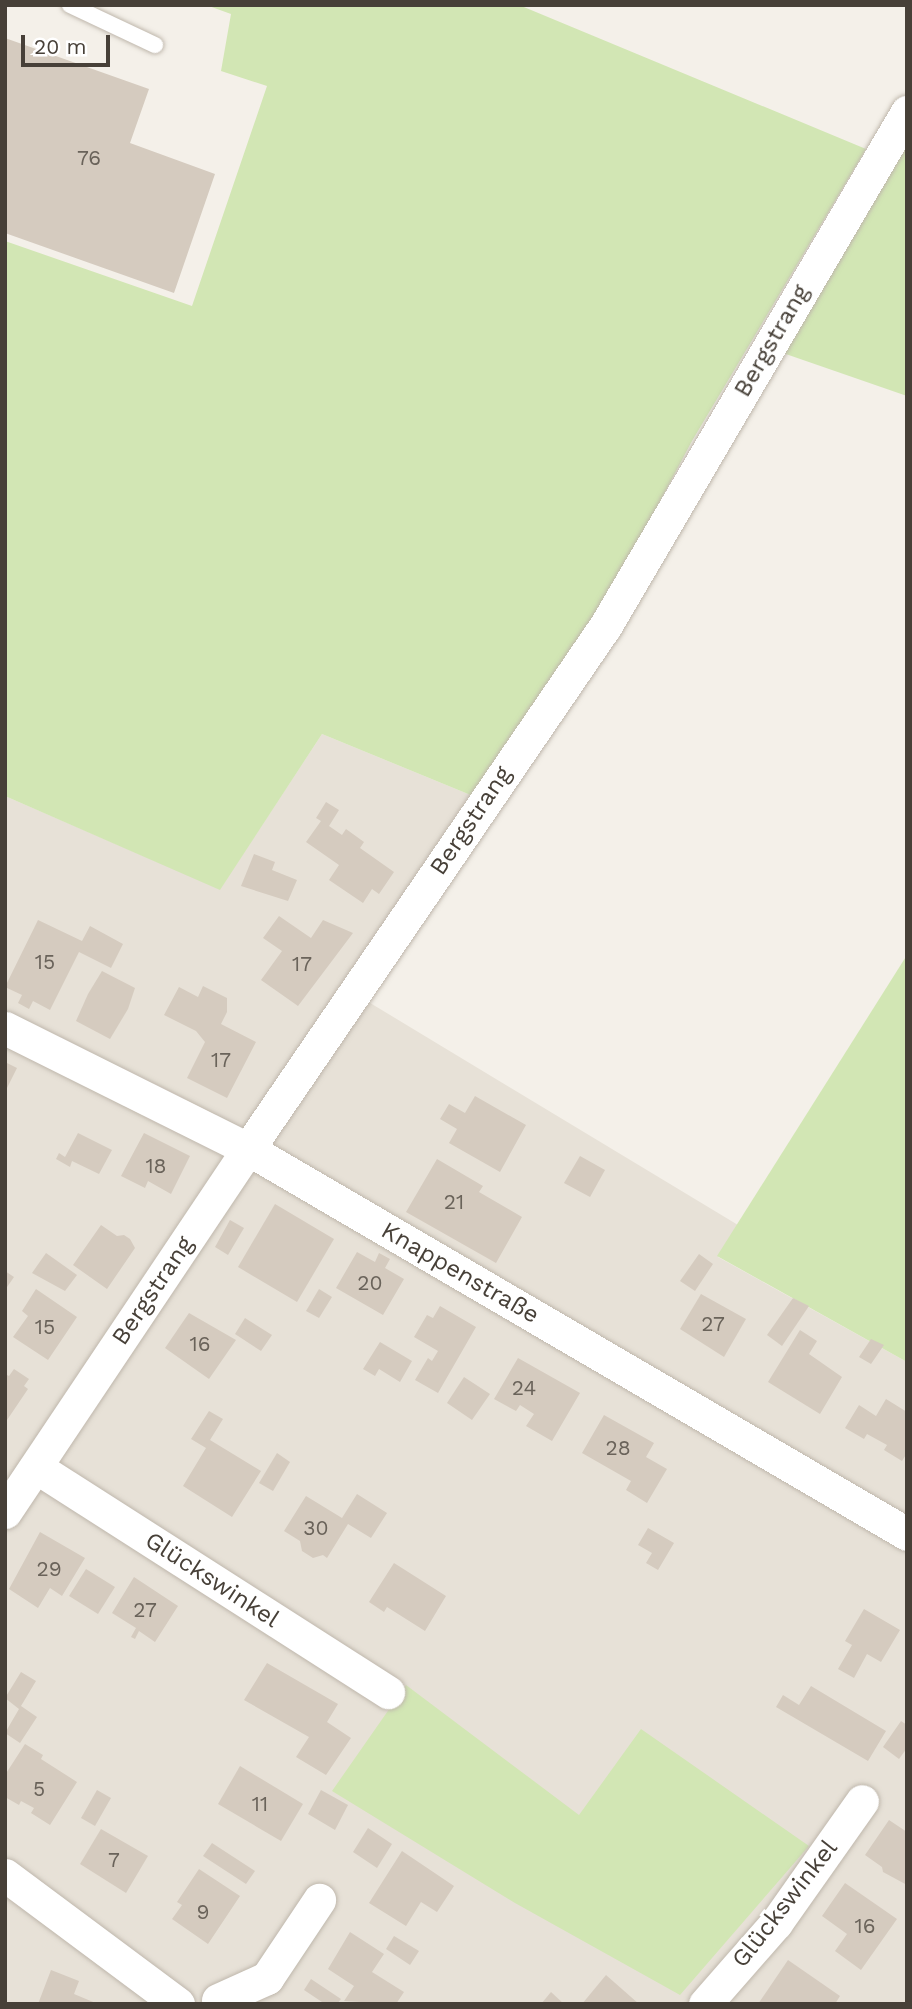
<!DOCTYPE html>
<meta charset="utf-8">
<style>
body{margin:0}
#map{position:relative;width:912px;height:2009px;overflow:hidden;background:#f4f0e9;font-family:"Work Sans",sans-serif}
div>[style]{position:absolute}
.residential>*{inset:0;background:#e7e1d7}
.green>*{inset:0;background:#d2e6b4}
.building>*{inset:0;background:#d5cbbf}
.roads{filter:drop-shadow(0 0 2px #bfb7ac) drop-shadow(0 0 2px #bfb7ac)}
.service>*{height:16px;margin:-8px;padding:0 8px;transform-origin:8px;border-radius:8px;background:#fff}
.minor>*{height:33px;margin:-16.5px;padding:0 16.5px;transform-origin:16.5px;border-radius:16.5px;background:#fff}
span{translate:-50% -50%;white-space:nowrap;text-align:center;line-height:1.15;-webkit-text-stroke:6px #fff;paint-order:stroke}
.number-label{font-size:21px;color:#6a635a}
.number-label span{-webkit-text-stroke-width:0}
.street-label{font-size:24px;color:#474038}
.frame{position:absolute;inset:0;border:7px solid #474038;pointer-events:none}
.scale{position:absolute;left:21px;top:35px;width:89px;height:32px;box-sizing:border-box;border:4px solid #474038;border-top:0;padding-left:9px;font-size:21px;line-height:24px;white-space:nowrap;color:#474038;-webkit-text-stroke:5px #fff;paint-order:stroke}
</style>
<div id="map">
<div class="residential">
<i style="clip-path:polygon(322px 734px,473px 796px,342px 986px,738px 1225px,718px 1257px,907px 1362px,907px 2004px,5px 2004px,5px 796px,220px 889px)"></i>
</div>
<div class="green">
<i style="clip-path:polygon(206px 5px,519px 5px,866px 149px,692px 441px,596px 622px,473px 796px,322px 734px,220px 890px,5px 796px,5px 241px,192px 306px,267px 86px,221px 71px,231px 14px)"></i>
<i style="clip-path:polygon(907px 138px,907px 396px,780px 352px)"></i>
<i style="clip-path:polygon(907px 955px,907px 1362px,717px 1256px)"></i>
<i style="clip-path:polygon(406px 1685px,579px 1815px,641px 1729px,809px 1846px,680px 1995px,515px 1903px,332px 1791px)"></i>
</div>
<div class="building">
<i style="clip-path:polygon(5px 38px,149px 89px,130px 143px,215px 174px,174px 293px,5px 233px)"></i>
<i style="clip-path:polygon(326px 802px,339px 810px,329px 826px,342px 835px,346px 829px,364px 842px,360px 848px,394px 872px,379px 894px,372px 889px,363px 903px,329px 880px,339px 865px,306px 842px,321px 821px,316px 818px)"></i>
<i style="clip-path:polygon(254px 854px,275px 862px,272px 870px,297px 880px,288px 901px,241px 886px)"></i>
<i style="clip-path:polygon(279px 916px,311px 938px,323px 920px,353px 933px,298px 1006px,261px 980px,282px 951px,263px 938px)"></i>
<i style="clip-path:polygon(38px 920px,82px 941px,90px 926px,123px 944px,111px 968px,79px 952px,50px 1010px,33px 1001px,29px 1009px,18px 1003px,22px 995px,5px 987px)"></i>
<i style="clip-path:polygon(102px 971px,135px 988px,128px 1009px,110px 1039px,76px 1021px,88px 994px)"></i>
<i style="clip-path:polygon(203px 986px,227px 998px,227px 1012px,221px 1024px,256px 1042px,227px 1098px,187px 1078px,205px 1042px,196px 1031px,164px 1015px,179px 987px,198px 997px)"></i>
<i style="clip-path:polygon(5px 1062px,17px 1068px,5px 1092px)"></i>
<i style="clip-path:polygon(475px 1096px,526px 1125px,500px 1172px,449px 1143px,457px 1129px,440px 1119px,449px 1104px,465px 1113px)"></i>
<i style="clip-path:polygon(78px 1133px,112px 1150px,99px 1174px,72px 1161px,70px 1167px,56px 1159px,59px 1153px,65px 1157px)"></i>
<i style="clip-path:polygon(144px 1133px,190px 1156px,171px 1194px,148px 1181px,145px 1188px,121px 1176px)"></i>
<i style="clip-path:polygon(580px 1156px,605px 1170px,590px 1197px,564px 1183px)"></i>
<i style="clip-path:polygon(437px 1159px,483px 1186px,479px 1192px,522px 1217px,496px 1263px,406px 1212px)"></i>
<i style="clip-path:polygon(275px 1204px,334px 1239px,297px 1302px,238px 1267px)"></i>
<i style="clip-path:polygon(230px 1220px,244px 1228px,228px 1255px,215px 1247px)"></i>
<i style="clip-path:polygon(101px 1225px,117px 1236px,124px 1235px,130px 1239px,135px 1248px,107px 1289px,73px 1265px)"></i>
<i style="clip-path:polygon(357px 1252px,375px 1262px,379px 1253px,390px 1259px,385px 1268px,404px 1279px,383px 1315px,336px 1288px)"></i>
<i style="clip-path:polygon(46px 1253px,77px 1275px,65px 1291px,32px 1273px)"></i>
<i style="clip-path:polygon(699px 1254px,713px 1264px,695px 1291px,680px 1281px)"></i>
<i style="clip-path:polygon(5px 1271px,14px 1277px,5px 1290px)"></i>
<i style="clip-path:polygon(36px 1289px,77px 1317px,48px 1360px,13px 1337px,28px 1316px,22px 1311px)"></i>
<i style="clip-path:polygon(319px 1289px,332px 1297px,319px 1318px,306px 1311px)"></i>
<i style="clip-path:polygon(701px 1294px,746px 1319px,724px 1357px,680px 1329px)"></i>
<i style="clip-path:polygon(793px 1298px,809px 1306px,782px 1346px,767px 1335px)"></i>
<i style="clip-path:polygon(440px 1306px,476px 1327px,438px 1393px,415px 1380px,428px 1358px,432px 1361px,438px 1351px,414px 1337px,427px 1315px,433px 1318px)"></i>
<i style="clip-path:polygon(189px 1313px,236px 1340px,209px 1379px,165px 1348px)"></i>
<i style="clip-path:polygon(245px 1318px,272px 1335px,261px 1351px,235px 1334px)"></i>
<i style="clip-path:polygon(800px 1330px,817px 1341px,809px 1354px,842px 1377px,820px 1414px,768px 1382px)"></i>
<i style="clip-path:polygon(871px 1339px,884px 1345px,871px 1364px,859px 1357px)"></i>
<i style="clip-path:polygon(380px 1342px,412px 1361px,400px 1382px,379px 1369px,375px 1376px,363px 1369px)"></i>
<i style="clip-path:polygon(518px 1358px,580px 1393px,552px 1441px,526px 1426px,534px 1414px,520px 1405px,516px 1411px,494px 1399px)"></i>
<i style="clip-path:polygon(14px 1369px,29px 1379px,24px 1386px,28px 1389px,5px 1423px,5px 1374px,9px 1376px)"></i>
<i style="clip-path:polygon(464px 1377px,490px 1394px,472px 1420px,447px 1403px)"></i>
<i style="clip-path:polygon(886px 1399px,907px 1412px,907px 1453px,902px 1461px,884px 1450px,887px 1445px,867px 1434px,864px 1439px,845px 1428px,859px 1405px,876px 1416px)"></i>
<i style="clip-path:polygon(209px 1411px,223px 1419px,210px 1440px,261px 1471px,232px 1517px,183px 1486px,206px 1448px,191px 1439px)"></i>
<i style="clip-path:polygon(604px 1415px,654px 1443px,646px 1457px,667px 1469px,647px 1503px,626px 1490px,631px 1481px,582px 1453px)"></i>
<i style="clip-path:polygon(277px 1453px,290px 1462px,273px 1491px,259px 1483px)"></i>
<i style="clip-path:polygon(357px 1494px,387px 1513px,371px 1538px,348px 1524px,327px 1558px,323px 1555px,313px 1558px,302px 1551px,300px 1541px,284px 1531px,306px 1496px,342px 1518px)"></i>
<i style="clip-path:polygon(648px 1528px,674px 1543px,658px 1570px,646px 1563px,652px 1553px,638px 1545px)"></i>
<i style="clip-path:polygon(40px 1532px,85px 1558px,62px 1596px,50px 1588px,38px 1608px,9px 1589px)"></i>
<i style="clip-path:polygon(394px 1563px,446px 1596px,425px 1631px,387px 1607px,384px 1612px,369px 1602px)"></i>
<i style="clip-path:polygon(86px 1569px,115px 1587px,98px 1614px,69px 1596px)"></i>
<i style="clip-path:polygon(134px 1577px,178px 1606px,155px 1642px,139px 1631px,135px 1639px,131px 1637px,136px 1628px,112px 1613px)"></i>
<i style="clip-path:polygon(864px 1609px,900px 1630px,881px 1662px,867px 1654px,854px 1678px,838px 1669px,852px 1645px,845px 1641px)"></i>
<i style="clip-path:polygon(267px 1663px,338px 1704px,327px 1722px,351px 1738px,326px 1775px,296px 1757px,309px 1737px,244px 1700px)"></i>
<i style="clip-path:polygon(21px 1672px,36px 1681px,21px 1706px,37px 1717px,20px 1743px,5px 1733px,19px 1709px,5px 1698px)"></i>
<i style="clip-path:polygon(811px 1686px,886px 1731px,868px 1761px,776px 1707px,783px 1695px,799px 1705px)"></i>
<i style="clip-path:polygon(901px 1721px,907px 1725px,907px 1748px,899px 1759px,883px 1747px)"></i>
<i style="clip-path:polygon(25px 1744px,43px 1755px,41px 1759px,77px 1782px,50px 1825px,31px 1813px,34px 1808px,21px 1801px,19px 1805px,5px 1797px,5px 1775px)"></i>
<i style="clip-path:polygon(240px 1766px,303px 1804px,281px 1841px,218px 1804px)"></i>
<i style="clip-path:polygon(97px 1790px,111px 1798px,95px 1826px,81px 1818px)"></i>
<i style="clip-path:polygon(321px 1790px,348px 1805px,335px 1830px,308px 1814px)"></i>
<i style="clip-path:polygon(889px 1820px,907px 1832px,907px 1885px,883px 1872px,882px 1867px,865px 1855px)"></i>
<i style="clip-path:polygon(368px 1828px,392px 1844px,377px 1868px,353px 1852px)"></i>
<i style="clip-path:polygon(101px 1829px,148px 1856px,126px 1893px,80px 1864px)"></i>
<i style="clip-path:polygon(212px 1843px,255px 1871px,246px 1884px,203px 1856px)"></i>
<i style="clip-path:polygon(402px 1851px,454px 1886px,437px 1912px,421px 1902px,406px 1926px,369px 1903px)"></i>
<i style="clip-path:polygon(199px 1869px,240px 1896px,208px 1944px,172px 1919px,182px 1905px,177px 1902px)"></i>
<i style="clip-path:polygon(845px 1883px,897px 1919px,861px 1970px,835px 1951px,847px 1934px,822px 1916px)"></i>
<i style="clip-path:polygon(350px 1932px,384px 1954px,372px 1972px,404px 1992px,396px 2004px,344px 2001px,354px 1986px,328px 1969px)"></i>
<i style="clip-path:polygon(394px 1936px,419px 1951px,410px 1965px,386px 1949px)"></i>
<i style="clip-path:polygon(788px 1960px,840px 1996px,835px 2004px,758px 2004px)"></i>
<i style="clip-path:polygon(51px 1970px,79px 1981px,74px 1994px,98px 2004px,38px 2004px)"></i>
<i style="clip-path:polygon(606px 1975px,639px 2004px,582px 2004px)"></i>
<i style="clip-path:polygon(311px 1979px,341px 1999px,337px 2004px,325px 2004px,304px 1990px)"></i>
<i style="clip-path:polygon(551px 1992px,564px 2004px,541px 2004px)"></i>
</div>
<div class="roads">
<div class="service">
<i style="left:70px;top:5px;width:94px;rotate:25.2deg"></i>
</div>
<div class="minor">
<i style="left:5px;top:1028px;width:271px;rotate:26.5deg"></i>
<i style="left:248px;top:1149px;width:763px;rotate:30.29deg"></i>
<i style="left:36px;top:1467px;width:418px;rotate:32.6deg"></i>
<i style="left:5px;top:1512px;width:437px;rotate:-56.2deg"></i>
<i style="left:248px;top:1149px;width:635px;rotate:-55.66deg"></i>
<i style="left:606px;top:625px;width:595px;rotate:-59.6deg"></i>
<i style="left:5px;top:1875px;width:216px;rotate:36.7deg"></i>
<i style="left:218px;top:2000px;width:54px;rotate:-24.2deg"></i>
<i style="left:267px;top:1978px;width:94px;rotate:-56.3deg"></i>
<i style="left:705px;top:2004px;width:108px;rotate:-48.8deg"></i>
<i style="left:776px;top:1923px;width:149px;rotate:-54.8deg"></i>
</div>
</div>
<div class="number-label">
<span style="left:89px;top:158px">76</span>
<span style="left:45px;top:962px">15</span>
<span style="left:302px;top:964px">17</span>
<span style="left:221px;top:1060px">17</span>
<span style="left:156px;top:1166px">18</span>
<span style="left:454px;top:1202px">21</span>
<span style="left:370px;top:1283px">20</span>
<span style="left:713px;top:1324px">27</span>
<span style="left:45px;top:1327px">15</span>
<span style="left:200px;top:1344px">16</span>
<span style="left:524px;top:1388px">24</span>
<span style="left:618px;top:1448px">28</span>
<span style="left:316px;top:1528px">30</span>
<span style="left:49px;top:1569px">29</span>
<span style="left:145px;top:1610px">27</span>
<span style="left:39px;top:1789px">5</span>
<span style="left:260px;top:1804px">11</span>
<span style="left:114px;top:1860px">7</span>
<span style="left:203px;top:1912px">9</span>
<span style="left:865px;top:1926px">16</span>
</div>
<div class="street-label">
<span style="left:772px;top:341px;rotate:-60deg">Bergstrang</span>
<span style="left:471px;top:821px;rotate:-56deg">Bergstrang</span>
<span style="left:460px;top:1273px;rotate:30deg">Knappenstraße</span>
<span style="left:153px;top:1291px;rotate:-56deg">Bergstrang</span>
<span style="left:212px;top:1580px;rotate:33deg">Glückswinkel</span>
<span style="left:785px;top:1904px;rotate:-52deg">Glückswinkel</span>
</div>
<div class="frame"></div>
<div class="scale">20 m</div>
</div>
